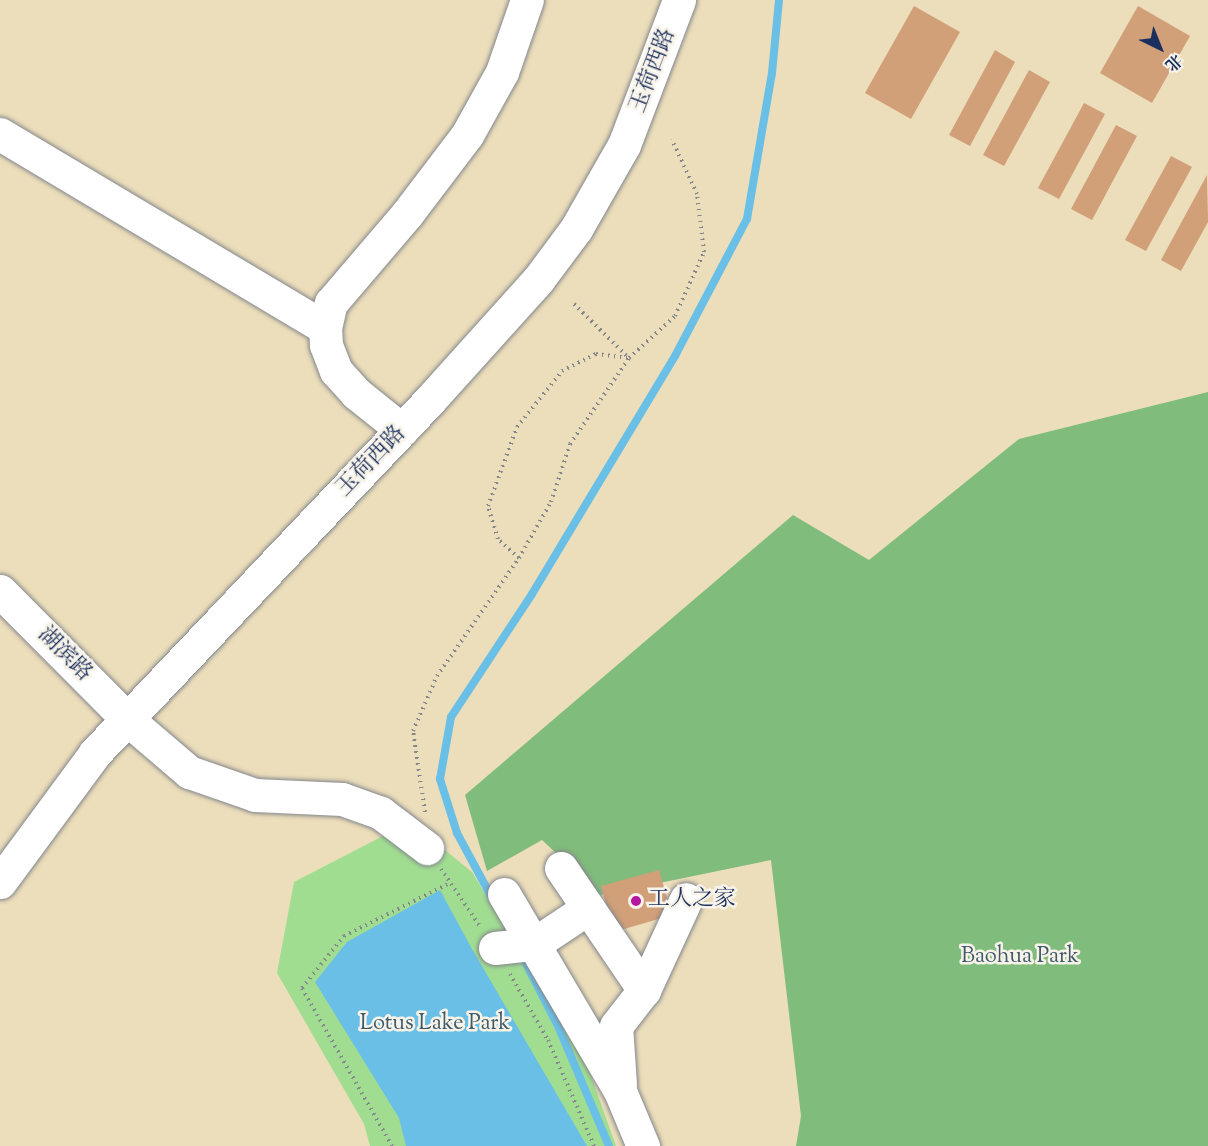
<!DOCTYPE html>
<meta charset="utf-8">
<style>
body{margin:0}
#map{position:relative;width:1208px;height:1146px;overflow:hidden;background:#ecdeba;font-family:"Sorts Mill Goudy","Noto Serif SC",serif}
div>[style]{position:absolute}
.green>*{inset:0;background:#a0dd91}
.forest>*{inset:0;background:#80bc7b}
.water>*{inset:0;background:#6abfe6}
.stream>*{height:8px;margin:-4px;padding:0 4px;transform-origin:4px;border-radius:4px;background:#6abfe6}
.building>*{inset:0;background:#d19f78}
.path>*{height:4px;margin-top:-2px;transform-origin:0;background:repeating-linear-gradient(90deg,#84868c 0 1.5px,transparent 0 6px)}
.roads{filter:drop-shadow(0 0 2px #84868c) drop-shadow(0 0 2px #84868c)}
.minor>*{height:33px;margin:-16.5px;padding:0 16.5px;transform-origin:16.5px;border-radius:16.5px;background:#fff}
.major>*{height:33px;margin:-16.5px;padding:0 16.5px;transform-origin:16.5px;border-radius:16.5px;background:#fff}
.dots>*{width:16px;height:16px;translate:-50% -50%;box-sizing:border-box;border:3px solid #f7f3e8;border-radius:50%}
span{translate:-50% -50%;white-space:nowrap;text-align:center;line-height:1.15;-webkit-text-stroke:5px #f7f3e8;paint-order:stroke}
.street-label{font-size:22px;color:#1b2f5e}
.poi-label{font-size:22px;color:#1b2f5e}
.left{translate:0 -50%;text-align:left}
.park-label{font-size:22px;color:#3c5a6b}
.north{position:absolute;left:1130px;top:18px;width:60px;height:60px;-webkit-text-stroke:4px #f7f3e8;paint-order:stroke;rotate:137deg;font-size:16px;font-weight:700;line-height:24px;text-align:center;color:#1b2f5e}
.north::after{content:'';display:block;margin:auto;width:21px;height:27px;background:#1b2f5e;clip-path:polygon(50% 0,100% 100%,50% 72%,0 100%)}
</style>
<div id="map">
<div class="green">
<i style="clip-path:polygon(410px 822px,472px 872px,587px 1065px,616px 1146px,370px 1146px,364px 1124px,277px 973px,294px 882px)"></i>
</div>
<div class="forest">
<i style="clip-path:polygon(1208px 392px,1208px 1146px,796px 1146px,801px 1116px,771px 860px,601px 895px,542px 840px,487px 871px,465px 795px,793px 515px,869px 560px,1019px 439px)"></i>
</div>
<div class="water">
<i style="clip-path:polygon(440px 890px,472px 949px,587px 1146px,406px 1146px,399px 1118px,315px 982px,347px 942px)"></i>
</div>
<div class="stream">
<i style="left:492px;top:898px;width:74px;rotate:-118.3deg"></i>
<i style="left:457px;top:833px;width:57px;rotate:-107.5deg"></i>
<i style="left:440px;top:779px;width:63px;rotate:-79.9deg"></i>
<i style="left:451px;top:717px;width:147px;rotate:-56.6deg"></i>
<i style="left:532px;top:594px;width:278px;rotate:-59deg"></i>
<i style="left:675px;top:356px;width:155px;rotate:-62.3deg"></i>
<i style="left:747px;top:219px;width:148px;rotate:-80.3deg"></i>
<i style="left:772px;top:73px;width:73px;rotate:-84.5deg"></i>
<i style="left:521px;top:954px;width:81px;rotate:62.8deg"></i>
<i style="left:558px;top:1026px;width:130px;rotate:67deg"></i>
</div>
<div class="building">
<i style="clip-path:polygon(914px 6px,960px 32px,911px 119px,865px 93px)"></i>
<i style="clip-path:polygon(1138px 6px,1190px 36px,1152px 103px,1100px 73px)"></i>
<i style="clip-path:polygon(995px 50px,1015px 62px,970px 146px,949px 135px)"></i>
<i style="clip-path:polygon(1029px 70px,1050px 82px,1004px 166px,983px 155px)"></i>
<i style="clip-path:polygon(1084px 103px,1105px 114px,1059px 199px,1038px 188px)"></i>
<i style="clip-path:polygon(1116px 125px,1137px 136px,1092px 220px,1071px 209px)"></i>
<i style="clip-path:polygon(1171px 156px,1192px 167px,1146px 251px,1125px 240px)"></i>
<i style="clip-path:polygon(1207px 175px,1208px 222px,1181px 271px,1161px 260px)"></i>
<i style="clip-path:polygon(659px 870px,672px 915px,614px 932px,601px 886px)"></i>
</div>
<div class="path">
<i style="left:574px;top:304px;width:77px;rotate:44.5deg"></i>
<i style="left:519px;top:558px;width:28px;rotate:-138deg"></i>
<i style="left:498px;top:539px;width:34px;rotate:-107deg"></i>
<i style="left:488px;top:506px;width:84px;rotate:-69.8deg"></i>
<i style="left:517px;top:427px;width:72px;rotate:-51.2deg"></i>
<i style="left:562px;top:371px;width:38px;rotate:-27deg"></i>
<i style="left:596px;top:354px;width:33px;rotate:7deg"></i>
<i style="left:425px;top:812px;width:82px;rotate:-98.4deg"></i>
<i style="left:413px;top:731px;width:60px;rotate:-66.4deg"></i>
<i style="left:437px;top:676px;width:144px;rotate:-55.2deg"></i>
<i style="left:519px;top:558px;width:64px;rotate:-60.3deg"></i>
<i style="left:551px;top:502px;width:61px;rotate:-71.9deg"></i>
<i style="left:570px;top:444px;width:104px;rotate:-55.5deg"></i>
<i style="left:629px;top:358px;width:62px;rotate:-42.4deg"></i>
<i style="left:675px;top:316px;width:70px;rotate:-65.6deg"></i>
<i style="left:704px;top:252px;width:58px;rotate:-96.9deg"></i>
<i style="left:697px;top:194px;width:60px;rotate:-114.8deg"></i>
<i style="left:441px;top:869px;width:68px;rotate:55.8deg"></i>
<i style="left:510px;top:974px;width:76px;rotate:60.1deg"></i>
<i style="left:548px;top:1040px;width:116px;rotate:66.5deg"></i>
<i style="left:392px;top:1146px;width:182px;rotate:-119.7deg"></i>
<i style="left:302px;top:988px;width:67px;rotate:-51.1deg"></i>
<i style="left:344px;top:936px;width:119px;rotate:-26.6deg"></i>
</div>
<div class="roads">
<div class="minor">
<i style="left:0;top:134px;width:378px;rotate:30.8deg"></i>
<i style="left:402px;top:430px;width:59px;rotate:-141.2deg"></i>
<i style="left:356px;top:393px;width:30px;rotate:-132deg"></i>
<i style="left:336px;top:371px;width:28px;rotate:-111deg"></i>
<i style="left:326px;top:345px;width:17px;rotate:-93deg"></i>
<i style="left:325px;top:328px;width:26px;rotate:-77deg"></i>
<i style="left:331px;top:303px;width:117px;rotate:-49.5deg"></i>
<i style="left:407px;top:214px;width:99px;rotate:-52.8deg"></i>
<i style="left:467px;top:135px;width:72px;rotate:-60.9deg"></i>
<i style="left:502px;top:72px;width:76px;rotate:-70.9deg"></i>
<i style="left:127px;top:719px;width:82px;rotate:40.5deg"></i>
<i style="left:189px;top:772px;width:70px;rotate:19.2deg"></i>
<i style="left:255px;top:795px;width:87px;rotate:2.6deg"></i>
<i style="left:342px;top:799px;width:41px;rotate:19.7deg"></i>
<i style="left:381px;top:813px;width:58px;rotate:37.3deg"></i>
<i style="left:561px;top:868px;width:148px;rotate:55.8deg"></i>
<i style="left:504px;top:894px;width:229px;rotate:59.5deg"></i>
<i style="left:620px;top:1091px;width:60px;rotate:67.3deg"></i>
<i style="left:495px;top:948px;width:39px;rotate:-6deg"></i>
<i style="left:534px;top:944px;width:65px;rotate:-33.7deg"></i>
<i style="left:620px;top:1084px;width:58px;rotate:-93.9deg"></i>
<i style="left:616px;top:1026px;width:46px;rotate:-52.1deg"></i>
<i style="left:644px;top:990px;width:100px;rotate:-65.2deg"></i>
</div>
<div class="major">
<i style="left:0;top:591px;width:180px;rotate:45.2deg"></i>
<i style="left:0;top:882px;width:160px;rotate:-53.6deg"></i>
<i style="left:95px;top:753px;width:485px;rotate:-46.5deg"></i>
<i style="left:429px;top:401px;width:163px;rotate:-48deg"></i>
<i style="left:538px;top:280px;width:64px;rotate:-53.3deg"></i>
<i style="left:576px;top:229px;width:97px;rotate:-60.3deg"></i>
<i style="left:624px;top:145px;width:155px;rotate:-69.2deg"></i>
</div>
</div>
<div class="dots">
<i style="left:636px;top:901px;background:#b5179e"></i>
</div>
<div class="street-label">
<span style="left:654px;top:71px;rotate:-69deg">玉荷西路</span>
<span style="left:372px;top:462px;rotate:-46deg">玉荷西路</span>
<span style="left:64px;top:655px;rotate:45deg">湖滨路</span>
</div>
<div class="poi-label">
<span class="left" style="left:648px;top:901px">工人之家</span>
</div>
<div class="park-label">
<span style="left:1020px;top:958px">Baohua Park</span>
<span style="left:435px;top:1025px">Lotus Lake Park</span>
</div>
<div class="north">北</div>
</div>
